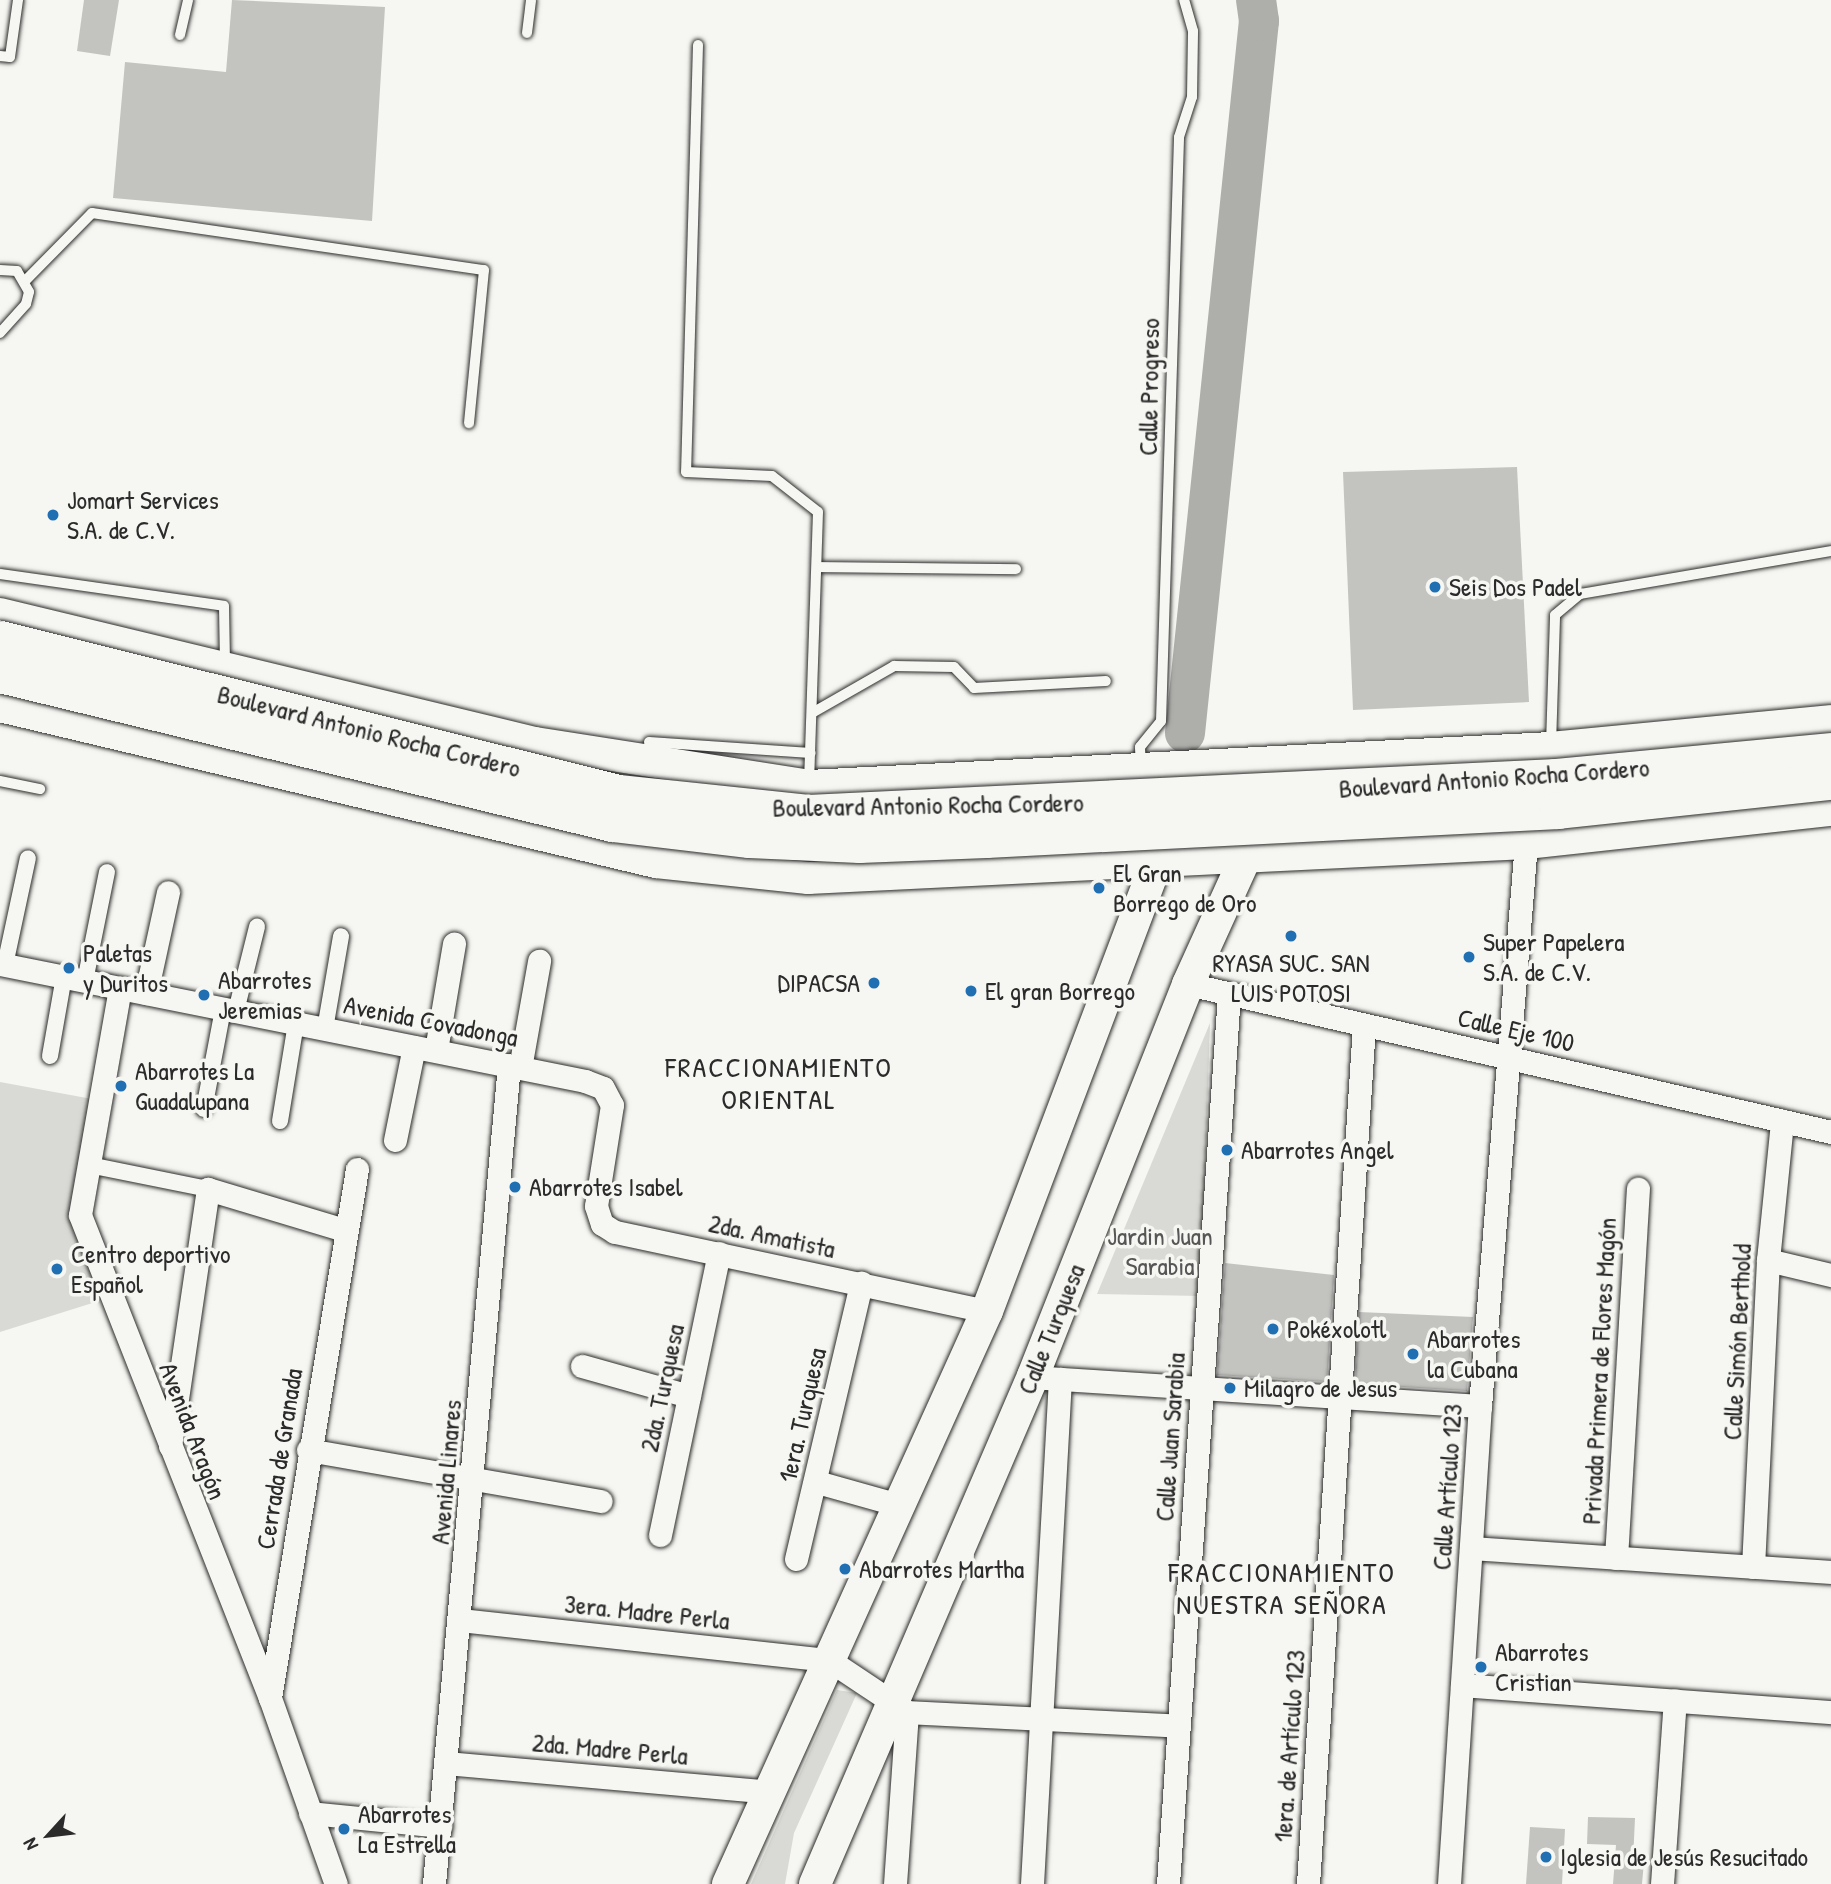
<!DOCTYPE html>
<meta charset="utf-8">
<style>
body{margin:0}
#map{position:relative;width:1831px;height:1884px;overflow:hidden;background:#f6f6f2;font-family:"Patrick Hand",sans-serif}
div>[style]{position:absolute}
.green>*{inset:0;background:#d9d9d5}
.river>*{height:40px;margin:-20px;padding:0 20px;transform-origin:20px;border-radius:20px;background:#aeaeab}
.building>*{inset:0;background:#c3c3c0}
.roads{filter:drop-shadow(0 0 2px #2b2b2b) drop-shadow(0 0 2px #2b2b2b)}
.service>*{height:10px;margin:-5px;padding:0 5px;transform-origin:5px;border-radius:5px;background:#f6f6f2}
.pedestrian>*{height:16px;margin:-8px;padding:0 8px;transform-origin:8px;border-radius:8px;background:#f6f6f2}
.minor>*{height:23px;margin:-11.5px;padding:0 11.5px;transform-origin:11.5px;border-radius:11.5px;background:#f6f6f2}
.secondary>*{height:32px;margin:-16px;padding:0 16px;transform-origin:16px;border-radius:16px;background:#f6f6f2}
.bridges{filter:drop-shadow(0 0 2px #2b2b2b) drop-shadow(0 0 2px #2b2b2b)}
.trunk-bridge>*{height:37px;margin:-18.5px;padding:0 18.5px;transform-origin:18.5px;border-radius:18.5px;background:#f6f6f2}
.dots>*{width:19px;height:19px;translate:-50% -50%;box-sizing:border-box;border:4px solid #f6f6f2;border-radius:50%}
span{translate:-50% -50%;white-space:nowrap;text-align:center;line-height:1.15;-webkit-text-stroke:7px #f6f6f2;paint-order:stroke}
.street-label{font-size:26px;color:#2b2b2b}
.poi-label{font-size:26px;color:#2b2b2b}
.left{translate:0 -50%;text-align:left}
.right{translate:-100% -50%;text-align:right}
.park-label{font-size:26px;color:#565656}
.neighbourhood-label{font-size:28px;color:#2b2b2b;letter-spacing:2px}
.north{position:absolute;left:14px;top:1800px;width:70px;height:70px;-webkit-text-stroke:5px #f6f6f2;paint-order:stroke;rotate:243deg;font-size:19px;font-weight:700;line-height:28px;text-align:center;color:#2b2b2b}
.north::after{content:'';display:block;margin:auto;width:24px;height:32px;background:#2b2b2b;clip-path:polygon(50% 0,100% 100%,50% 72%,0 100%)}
</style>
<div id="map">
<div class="green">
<i style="clip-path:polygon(1210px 1023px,1201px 1296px,1097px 1294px)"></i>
<i style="clip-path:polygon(0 1082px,92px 1099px,70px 1219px,102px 1300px,0 1332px)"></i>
<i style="clip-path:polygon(837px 1690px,857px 1693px,794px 1833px,785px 1884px,751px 1884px)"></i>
</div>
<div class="river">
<i style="left:1185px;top:733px;width:716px;rotate:-84.07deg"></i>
<i style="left:1259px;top:21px;width:21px;rotate:-98deg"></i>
</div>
<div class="building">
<i style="clip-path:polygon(84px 0,119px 0,110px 56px,77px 51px)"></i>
<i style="clip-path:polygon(232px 0,385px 7px,372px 221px,113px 198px,125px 62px,226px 72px)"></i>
<i style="clip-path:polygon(1517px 467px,1529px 702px,1353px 710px,1343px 472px)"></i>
<i style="clip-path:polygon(1225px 1263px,1334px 1275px,1327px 1382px,1217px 1375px)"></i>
<i style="clip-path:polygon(1359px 1312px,1473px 1317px,1467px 1391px,1355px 1384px)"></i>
<i style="clip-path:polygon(1588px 1817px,1635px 1818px,1633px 1861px,1644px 1862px,1642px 1884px,1613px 1884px,1616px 1845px,1587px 1844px)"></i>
<i style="clip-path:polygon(1530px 1827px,1565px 1829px,1562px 1884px,1526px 1884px)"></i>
</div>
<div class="roads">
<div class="service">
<i style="left:527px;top:33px;width:33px;rotate:-83deg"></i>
<i style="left:180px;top:35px;width:36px;rotate:-77deg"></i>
<i style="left:698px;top:45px;width:427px;rotate:91.6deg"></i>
<i style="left:686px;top:472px;width:86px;rotate:2.7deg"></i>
<i style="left:772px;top:476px;width:58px;rotate:38deg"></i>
<i style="left:818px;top:512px;width:271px;rotate:91.9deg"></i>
<i style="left:0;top:56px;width:10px;rotate:6deg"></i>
<i style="left:10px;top:57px;width:58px;rotate:-82deg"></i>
<i style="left:0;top:270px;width:17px;rotate:3deg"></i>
<i style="left:17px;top:271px;width:24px;rotate:60deg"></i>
<i style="left:29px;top:292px;width:12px;rotate:104deg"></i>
<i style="left:26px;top:304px;width:39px;rotate:132deg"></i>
<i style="left:26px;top:280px;width:94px;rotate:-45.4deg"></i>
<i style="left:92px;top:213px;width:396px;rotate:8.3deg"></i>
<i style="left:484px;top:270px;width:154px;rotate:95.6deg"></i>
<i style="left:817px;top:567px;width:199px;rotate:0.6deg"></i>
<i style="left:0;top:574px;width:226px;rotate:8.1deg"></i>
<i style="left:224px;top:606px;width:60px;rotate:89deg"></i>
<i style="left:812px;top:713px;width:95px;rotate:-29.8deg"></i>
<i style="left:894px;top:666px;width:60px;rotate:1deg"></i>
<i style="left:954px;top:667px;width:29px;rotate:46deg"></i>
<i style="left:974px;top:688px;width:132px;rotate:-3deg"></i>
<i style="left:649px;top:742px;width:162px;rotate:3.9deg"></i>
<i style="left:1551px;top:745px;width:130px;rotate:-88.2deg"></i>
<i style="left:1555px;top:615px;width:33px;rotate:-40deg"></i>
<i style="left:1580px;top:594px;width:255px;rotate:-9.7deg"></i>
<i style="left:1141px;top:767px;width:20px;rotate:-93deg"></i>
<i style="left:1140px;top:747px;width:33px;rotate:-51deg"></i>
<i style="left:1161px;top:721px;width:584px;rotate:-88.23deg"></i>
<i style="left:1179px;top:137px;width:42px;rotate:-72deg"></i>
<i style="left:1192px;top:97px;width:66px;rotate:-89.1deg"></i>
<i style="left:1193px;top:31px;width:32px;rotate:-106deg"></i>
<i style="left:0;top:781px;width:41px;rotate:11.3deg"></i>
</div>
<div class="pedestrian">
<i style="left:5px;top:965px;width:109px;rotate:-77.9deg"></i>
<i style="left:85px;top:981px;width:111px;rotate:-78.6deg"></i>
<i style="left:236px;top:1011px;width:87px;rotate:-76deg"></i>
<i style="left:325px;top:1029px;width:94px;rotate:-80.2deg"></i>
<i style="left:50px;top:1056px;width:80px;rotate:-80deg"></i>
<i style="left:204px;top:1109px;width:102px;rotate:-79.2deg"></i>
<i style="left:280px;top:1121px;width:99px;rotate:-80.7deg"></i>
<i style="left:89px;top:1165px;width:121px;rotate:11.4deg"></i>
</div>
<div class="minor">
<i style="left:0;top:964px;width:597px;rotate:11.31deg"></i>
<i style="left:585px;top:1081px;width:19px;rotate:21deg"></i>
<i style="left:603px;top:1088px;width:19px;rotate:62deg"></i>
<i style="left:612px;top:1105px;width:102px;rotate:99deg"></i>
<i style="left:596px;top:1206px;width:19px;rotate:72deg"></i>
<i style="left:602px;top:1224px;width:15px;rotate:32deg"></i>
<i style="left:615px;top:1232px;width:380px;rotate:12deg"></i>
<i style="left:1188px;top:984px;width:660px;rotate:12.96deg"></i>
<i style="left:120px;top:988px;width:230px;rotate:100deg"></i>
<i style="left:80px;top:1215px;width:519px;rotate:68.53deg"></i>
<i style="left:270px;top:1698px;width:197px;rotate:70.5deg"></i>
<i style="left:146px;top:993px;width:103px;rotate:-77.7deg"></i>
<i style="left:436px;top:1050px;width:108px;rotate:-80.4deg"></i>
<i style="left:520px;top:1068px;width:109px;rotate:-79.9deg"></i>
<i style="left:395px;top:1140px;width:95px;rotate:-78.5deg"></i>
<i style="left:1768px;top:1260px;width:65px;rotate:13.4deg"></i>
<i style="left:582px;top:1366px;width:111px;rotate:15.7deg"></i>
<i style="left:1046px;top:1378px;width:435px;rotate:3.7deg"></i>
<i style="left:170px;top:1446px;width:260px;rotate:-81.6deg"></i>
<i style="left:208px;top:1189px;width:143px;rotate:16.7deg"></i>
<i style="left:308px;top:1450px;width:297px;rotate:9.9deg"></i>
<i style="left:817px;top:1482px;width:85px;rotate:15.7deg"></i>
<i style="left:660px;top:1535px;width:288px;rotate:-78.2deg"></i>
<i style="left:1471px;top:1548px;width:361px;rotate:3.8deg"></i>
<i style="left:1616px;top:1558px;width:370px;rotate:-86.6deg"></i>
<i style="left:796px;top:1559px;width:284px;rotate:-76.7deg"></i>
<i style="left:1753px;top:1567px;width:307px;rotate:-87.2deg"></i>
<i style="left:1768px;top:1260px;width:140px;rotate:-84.2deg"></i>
<i style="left:460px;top:1620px;width:371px;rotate:6.2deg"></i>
<i style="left:829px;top:1660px;width:94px;rotate:33.7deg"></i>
<i style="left:907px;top:1712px;width:272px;rotate:2.9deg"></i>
<i style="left:1462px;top:1685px;width:370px;rotate:4.2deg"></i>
<i style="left:270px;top:1698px;width:536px;rotate:-80.66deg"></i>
<i style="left:446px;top:1763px;width:324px;rotate:5.1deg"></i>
<i style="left:310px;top:1813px;width:131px;rotate:5.7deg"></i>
<i style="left:434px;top:1884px;width:822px;rotate:-84.77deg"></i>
<i style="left:895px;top:1884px;width:172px;rotate:-86deg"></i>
<i style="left:1032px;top:1884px;width:506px;rotate:-86.83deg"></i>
<i style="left:1168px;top:1884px;width:892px;rotate:-86.08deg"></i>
<i style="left:1308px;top:1884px;width:861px;rotate:-86.27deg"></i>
<i style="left:1449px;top:1884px;width:479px;rotate:-86.3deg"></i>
<i style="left:1480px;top:1406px;width:565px;rotate:-85.33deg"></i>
<i style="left:1662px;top:1884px;width:184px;rotate:-86deg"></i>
</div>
<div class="secondary">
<i style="left:0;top:614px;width:550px;rotate:13.56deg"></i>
<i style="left:535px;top:743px;width:277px;rotate:8.9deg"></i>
<i style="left:809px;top:786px;width:743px;rotate:-2.93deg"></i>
<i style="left:1551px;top:748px;width:281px;rotate:-5.5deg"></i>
<i style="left:0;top:706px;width:674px;rotate:13.38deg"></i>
<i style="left:656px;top:862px;width:153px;rotate:6deg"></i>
<i style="left:808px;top:878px;width:719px;rotate:-2.79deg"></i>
<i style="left:1526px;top:843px;width:307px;rotate:-6.2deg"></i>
<i style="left:728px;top:1884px;width:629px;rotate:-65.68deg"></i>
<i style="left:987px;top:1311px;width:484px;rotate:-69.3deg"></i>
<i style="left:1158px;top:858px;width:19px;rotate:-90deg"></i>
<i style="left:815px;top:1884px;width:553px;rotate:-66.77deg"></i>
<i style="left:1033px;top:1376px;width:422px;rotate:-68.4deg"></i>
<i style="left:1188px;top:984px;width:143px;rotate:-65.6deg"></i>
<i style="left:1247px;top:854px;width:19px;rotate:-90deg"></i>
</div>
</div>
<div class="bridges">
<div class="trunk-bridge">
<i style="left:0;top:639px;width:637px;rotate:13.99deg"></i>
<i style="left:618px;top:793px;width:191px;rotate:6deg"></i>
<i style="left:808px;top:813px;width:749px;rotate:-2.76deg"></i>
<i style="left:1556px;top:777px;width:276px;rotate:-5.4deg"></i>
<i style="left:0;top:674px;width:630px;rotate:13.68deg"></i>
<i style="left:612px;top:823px;width:138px;rotate:6.7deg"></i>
<i style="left:749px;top:839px;width:110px;rotate:2.6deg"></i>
<i style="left:859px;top:844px;width:127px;rotate:-2.3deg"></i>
<i style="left:986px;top:839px;width:573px;rotate:-2.9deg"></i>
<i style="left:1558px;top:810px;width:275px;rotate:-6.1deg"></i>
</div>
</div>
<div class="dots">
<i style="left:53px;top:515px;background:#1f6fb2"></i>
<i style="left:1435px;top:587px;background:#1f6fb2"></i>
<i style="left:1099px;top:888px;background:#1f6fb2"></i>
<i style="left:1291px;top:936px;background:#1f6fb2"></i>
<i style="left:1469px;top:957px;background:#1f6fb2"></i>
<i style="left:69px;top:968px;background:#1f6fb2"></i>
<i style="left:874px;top:983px;background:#1f6fb2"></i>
<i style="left:971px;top:991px;background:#1f6fb2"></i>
<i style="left:204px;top:995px;background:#1f6fb2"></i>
<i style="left:121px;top:1086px;background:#1f6fb2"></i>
<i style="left:1227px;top:1150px;background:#1f6fb2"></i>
<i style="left:515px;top:1187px;background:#1f6fb2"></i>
<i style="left:57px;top:1269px;background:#1f6fb2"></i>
<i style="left:1273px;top:1329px;background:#1f6fb2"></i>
<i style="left:1413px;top:1354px;background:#1f6fb2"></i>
<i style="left:1230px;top:1388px;background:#1f6fb2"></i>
<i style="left:845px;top:1569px;background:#1f6fb2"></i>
<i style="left:1481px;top:1667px;background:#1f6fb2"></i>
<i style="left:344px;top:1829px;background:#1f6fb2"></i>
<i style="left:1546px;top:1857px;background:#1f6fb2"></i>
</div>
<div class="street-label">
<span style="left:1149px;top:387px;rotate:-89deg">Calle Progreso</span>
<span style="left:369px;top:731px;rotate:14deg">Boulevard Antonio Rocha Cordero</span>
<span style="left:1494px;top:778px;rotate:-4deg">Boulevard Antonio Rocha Cordero</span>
<span style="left:928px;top:805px;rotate:-1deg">Boulevard Antonio Rocha Cordero</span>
<span style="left:431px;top:1021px;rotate:11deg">Avenida Covadonga</span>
<span style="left:1516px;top:1030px;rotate:13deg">Calle Eje 100</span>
<span style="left:772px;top:1236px;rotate:12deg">2da. Amatista</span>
<span style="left:1051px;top:1329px;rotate:-68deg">Calle Turquesa</span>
<span style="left:1737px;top:1342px;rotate:-87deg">Calle Simón Berthold</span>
<span style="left:1599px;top:1371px;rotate:-87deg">Privada Primera de Flores Magón</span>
<span style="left:662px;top:1388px;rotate:-78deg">2da. Turquesa</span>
<span style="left:802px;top:1415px;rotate:-77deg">1era. Turquesa</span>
<span style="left:193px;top:1431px;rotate:69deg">Avenida Aragón</span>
<span style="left:1170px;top:1437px;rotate:-86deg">Calle Juan Sarabia</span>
<span style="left:279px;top:1459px;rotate:-81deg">Cerrada de Granada</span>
<span style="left:446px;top:1472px;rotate:-85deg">Avenida Linares</span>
<span style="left:1447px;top:1487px;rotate:-86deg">Calle Artículo 123</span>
<span style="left:647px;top:1612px;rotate:6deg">3era. Madre Perla</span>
<span style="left:1289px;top:1746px;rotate:-86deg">1era. de Artículo 123</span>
<span style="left:610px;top:1749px;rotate:5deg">2da. Madre Perla</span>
</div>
<div class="poi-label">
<span class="left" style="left:67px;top:515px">Jomart Services<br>S.A. de C.V.</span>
<span class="left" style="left:1449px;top:587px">Seis Dos Padel</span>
<span class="left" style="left:1113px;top:888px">El Gran<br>Borrego de Oro</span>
<span class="left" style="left:1483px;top:957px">Super Papelera<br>S.A. de C.V.</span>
<span class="left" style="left:83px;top:968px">Paletas<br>y Duritos</span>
<span style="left:1291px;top:978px">RYASA SUC. SAN<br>LUIS POTOSI</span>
<span class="left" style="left:218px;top:995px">Abarrotes<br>Jeremias</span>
<span class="right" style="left:860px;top:983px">DIPACSA</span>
<span class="left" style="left:985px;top:991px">El gran Borrego</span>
<span class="left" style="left:135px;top:1086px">Abarrotes La<br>Guadalupana</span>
<span class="left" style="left:1241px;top:1150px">Abarrotes Angel</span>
<span class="left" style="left:529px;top:1187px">Abarrotes Isabel</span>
<span class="left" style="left:71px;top:1269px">Centro deportivo<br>Español</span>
<span class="left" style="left:1287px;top:1329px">Pokéxolotl</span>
<span class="left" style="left:1427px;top:1354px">Abarrotes<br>la Cubana</span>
<span class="left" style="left:1244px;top:1388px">Milagro de Jesus</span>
<span class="left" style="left:859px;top:1569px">Abarrotes Martha</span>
<span class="left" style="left:1495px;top:1667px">Abarrotes<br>Cristian</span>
<span class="left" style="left:358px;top:1829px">Abarrotes<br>La Estrella</span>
<span class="left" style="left:1560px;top:1857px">Iglesia de Jesús Resucitado</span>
</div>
<div class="park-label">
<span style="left:1160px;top:1251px">Jardin Juan<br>Sarabia</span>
</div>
<div class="neighbourhood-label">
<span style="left:779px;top:1083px">FRACCIONAMIENTO<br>ORIENTAL</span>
<span style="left:1282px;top:1588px">FRACCIONAMIENTO<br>NUESTRA SEÑORA</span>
</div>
<div class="north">N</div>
</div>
